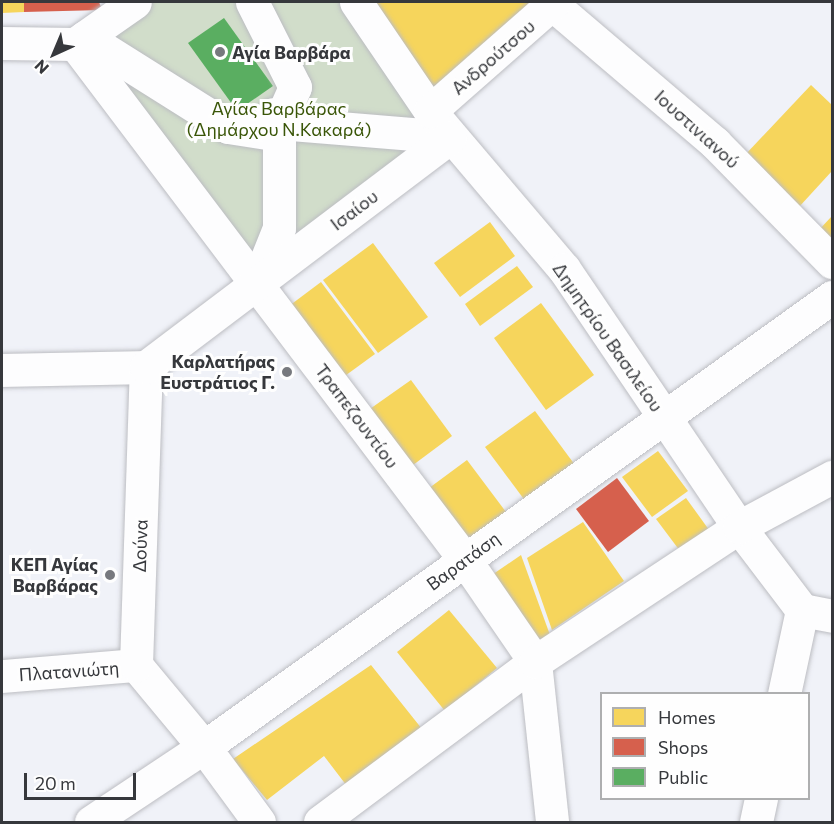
<!DOCTYPE html>
<meta charset="utf-8">
<style>
body{margin:0}
#map{position:relative;width:834px;height:824px;overflow:hidden;background:#f0f2f8;font-family:Commissioner,sans-serif}
div>[style]{position:absolute}
.green>*{inset:0;background:#d1ddca}
.homes>*{inset:0;background:#f6d55c}
.shops>*{inset:0;background:#d6604d}
.public>*{inset:0;background:#5aae61}
.roads{filter:drop-shadow(0 0 2px #bcbdc2) drop-shadow(0 0 2px #bcbdc2)}
.minor>*{height:33px;margin:-16.5px;padding:0 16.5px;transform-origin:16.5px;border-radius:16.5px;background:#fdfdfe}
.dots>*{width:16px;height:16px;translate:-50% -50%;box-sizing:border-box;border:3px solid #fefefe;border-radius:50%}
span{translate:-50% -50%;white-space:nowrap;text-align:center;line-height:1.15;-webkit-text-stroke:6px #fefefe;paint-order:stroke}
.poi-label{font-size:18px;color:#36383c;font-weight:700}
.left{translate:0 -50%;text-align:left}
.right{translate:-100% -50%;text-align:right}
.street-label{font-size:18px;color:#36383c}
.park-label{font-size:18px;color:#3a5608}
.frame{position:absolute;inset:0;border:3px solid #36383c;pointer-events:none}
.legend{position:absolute;left:600px;top:692px;width:210px;height:108px;box-sizing:border-box;background:#fefefe;border:2px solid #aeafb0;margin:0;padding:8px 10px;list-style:none;font-size:18px;color:#36383c}
.legend li{display:flex;align-items:center;gap:12px;height:30px}
.legend b{width:30px;border:2px solid #aeafb0}
.north{position:absolute;left:24px;top:24px;width:60px;height:60px;-webkit-text-stroke:4px #fefefe;paint-order:stroke;rotate:224deg;font-size:16px;font-weight:700;line-height:24px;text-align:center;color:#36383c}
.north::after{content:'';display:block;margin:auto;width:21px;height:27px;background:#36383c;clip-path:polygon(50% 0,100% 100%,50% 72%,0 100%)}
.scale{position:absolute;left:24px;top:773px;width:112px;height:27px;box-sizing:border-box;border:3px solid #36383c;border-top:0;padding-left:8px;font-size:18px;line-height:21px;white-space:nowrap;color:#36383c;-webkit-text-stroke:4px #fefefe;paint-order:stroke}
</style>
<div id="map">
<div class="green">
<i style="clip-path:polygon(135px 2px,356px 2px,450px 137px,257px 283px,75px 44px)"></i>
</div>
<div class="homes">
<i style="clip-path:polygon(2px 2px,24px 2px,24px 12px,2px 13px)"></i>
<i style="clip-path:polygon(366px 2px,538px 2px,434px 94px)"></i>
<i style="clip-path:polygon(811px 85px,832px 105px,832px 171px,799px 207px,744px 156px)"></i>
<i style="clip-path:polygon(832px 216px,832px 247px,817px 232px)"></i>
<i style="clip-path:polygon(490px 222px,515px 256px,460px 297px,434px 263px)"></i>
<i style="clip-path:polygon(373px 243px,428px 317px,378px 353px,323px 280px)"></i>
<i style="clip-path:polygon(517px 266px,533px 287px,480px 326px,465px 304px)"></i>
<i style="clip-path:polygon(321px 282px,375px 354px,338px 381px,285px 309px)"></i>
<i style="clip-path:polygon(541px 303px,594px 375px,546px 410px,494px 338px)"></i>
<i style="clip-path:polygon(411px 380px,452px 436px,409px 468px,367px 411px)"></i>
<i style="clip-path:polygon(535px 411px,575px 465px,526px 502px,485px 447px)"></i>
<i style="clip-path:polygon(658px 451px,688px 491px,652px 517px,622px 477px)"></i>
<i style="clip-path:polygon(467px 460px,506px 512px,460px 546px,421px 494px)"></i>
<i style="clip-path:polygon(686px 498px,712px 534px,683px 555px,656px 519px)"></i>
<i style="clip-path:polygon(583px 522px,624px 581px,552px 630px,527px 558px)"></i>
<i style="clip-path:polygon(521px 555px,550px 635px,528px 645px,483px 581px)"></i>
<i style="clip-path:polygon(449px 610px,497px 668px,445px 711px,397px 652px)"></i>
<i style="clip-path:polygon(371px 665px,426px 734px,350px 790px,324px 756px,267px 800px,233px 759px)"></i>
</div>
<div class="shops">
<i style="clip-path:polygon(24px 2px,99px 2px,102px 10px,24px 12px)"></i>
<i style="clip-path:polygon(617px 478px,649px 521px,608px 552px,576px 509px)"></i>
</div>
<div class="public">
<i style="clip-path:polygon(224px 18px,273px 86px,237px 111px,188px 43px)"></i>
</div>
<div class="roads">
<div class="minor">
<i style="left:252px;top:2px;width:95px;rotate:63.2deg"></i>
<i style="left:295px;top:87px;width:39px;rotate:114deg"></i>
<i style="left:279px;top:123px;width:172px;rotate:4.7deg"></i>
<i style="left:356px;top:2px;width:132px;rotate:55.8deg"></i>
<i style="left:430px;top:111px;width:207px;rotate:49.7deg"></i>
<i style="left:564px;top:269px;width:312px;rotate:55.9deg"></i>
<i style="left:739px;top:527px;width:104px;rotate:52.8deg"></i>
<i style="left:802px;top:610px;width:86px;rotate:102.1deg"></i>
<i style="left:553px;top:5px;width:213px;rotate:40.4deg"></i>
<i style="left:715px;top:143px;width:167px;rotate:45.5deg"></i>
<i style="left:85px;top:37px;width:169px;rotate:32.2deg"></i>
<i style="left:228px;top:127px;width:52px;rotate:8.9deg"></i>
<i style="left:2px;top:43px;width:73px;rotate:0.8deg"></i>
<i style="left:75px;top:44px;width:73px;rotate:-35deg"></i>
<i style="left:75px;top:44px;width:647px;rotate:52.92deg"></i>
<i style="left:465px;top:560px;width:124px;rotate:55.5deg"></i>
<i style="left:535px;top:662px;width:161px;rotate:83.9deg"></i>
<i style="left:430px;top:111px;width:165px;rotate:-41.3deg"></i>
<i style="left:257px;top:283px;width:59px;rotate:-68.2deg"></i>
<i style="left:279px;top:228px;width:105px;rotate:-90deg"></i>
<i style="left:279px;top:123px;width:11px;rotate:-128deg"></i>
<i style="left:2px;top:370px;width:144px;rotate:-1.2deg"></i>
<i style="left:802px;top:610px;width:31px;rotate:11deg"></i>
<i style="left:2px;top:676px;width:134px;rotate:-4.7deg"></i>
<i style="left:91px;top:822px;width:136px;rotate:-33.6deg"></i>
<i style="left:204px;top:747px;width:773px;rotate:-35.62deg"></i>
<i style="left:259px;top:822px;width:93px;rotate:-126.3deg"></i>
<i style="left:204px;top:747px;width:107px;rotate:-129.7deg"></i>
<i style="left:136px;top:665px;width:298px;rotate:-88.1deg"></i>
<i style="left:146px;top:367px;width:381px;rotate:-37.1deg"></i>
<i style="left:320px;top:822px;width:268px;rotate:-36.7deg"></i>
<i style="left:535px;top:662px;width:245px;rotate:-33.5deg"></i>
<i style="left:739px;top:527px;width:106px;rotate:-28.3deg"></i>
<i style="left:756px;top:822px;width:25px;rotate:-78deg"></i>
</div>
</div>
<div class="dots">
<i style="left:220px;top:52px;background:#77797e"></i>
<i style="left:287px;top:372px;background:#77797e"></i>
<i style="left:110px;top:575px;background:#77797e"></i>
</div>
<div class="poi-label">
<span class="left" style="left:232px;top:52px">Αγία Βαρβάρα</span>
<span class="right" style="left:275px;top:372px">Καρλατήρας<br>Ευστράτιος Γ.</span>
<span class="right" style="left:98px;top:575px">ΚΕΠ Αγίας<br>Βαρβάρας</span>
</div>
<div class="street-label">
<span style="left:493px;top:57px;rotate:-41deg">Ανδρούτσου</span>
<span style="left:697px;top:129px;rotate:42deg">Ιουστινιανού</span>
<span style="left:354px;top:210px;rotate:-37deg">Ισαίου</span>
<span style="left:608px;top:337px;rotate:55deg">Δημητρίου Βασιλείου</span>
<span style="left:357px;top:416px;rotate:53deg">Τραπεζουντίου</span>
<span style="left:140px;top:546px;rotate:-88deg">Δούνα</span>
<span style="left:463px;top:561px;rotate:-36deg">Βαρατάση</span>
<span style="left:69px;top:671px;rotate:-4deg">Πλατανιώτη</span>
</div>
<div class="park-label">
<span style="left:279px;top:119px">Αγίας Βαρβάρας<br>(Δημάρχου Ν.Κακαρά)</span>
</div>
<div class="frame"></div>
<ul class="legend">
<li><b style="height:16px;background:#f6d55c"></b>Homes</li>
<li><b style="height:16px;background:#d6604d"></b>Shops</li>
<li><b style="height:16px;background:#5aae61"></b>Public</li>
</ul>
<div class="north">N</div>
<div class="scale">20 m</div>
</div>
